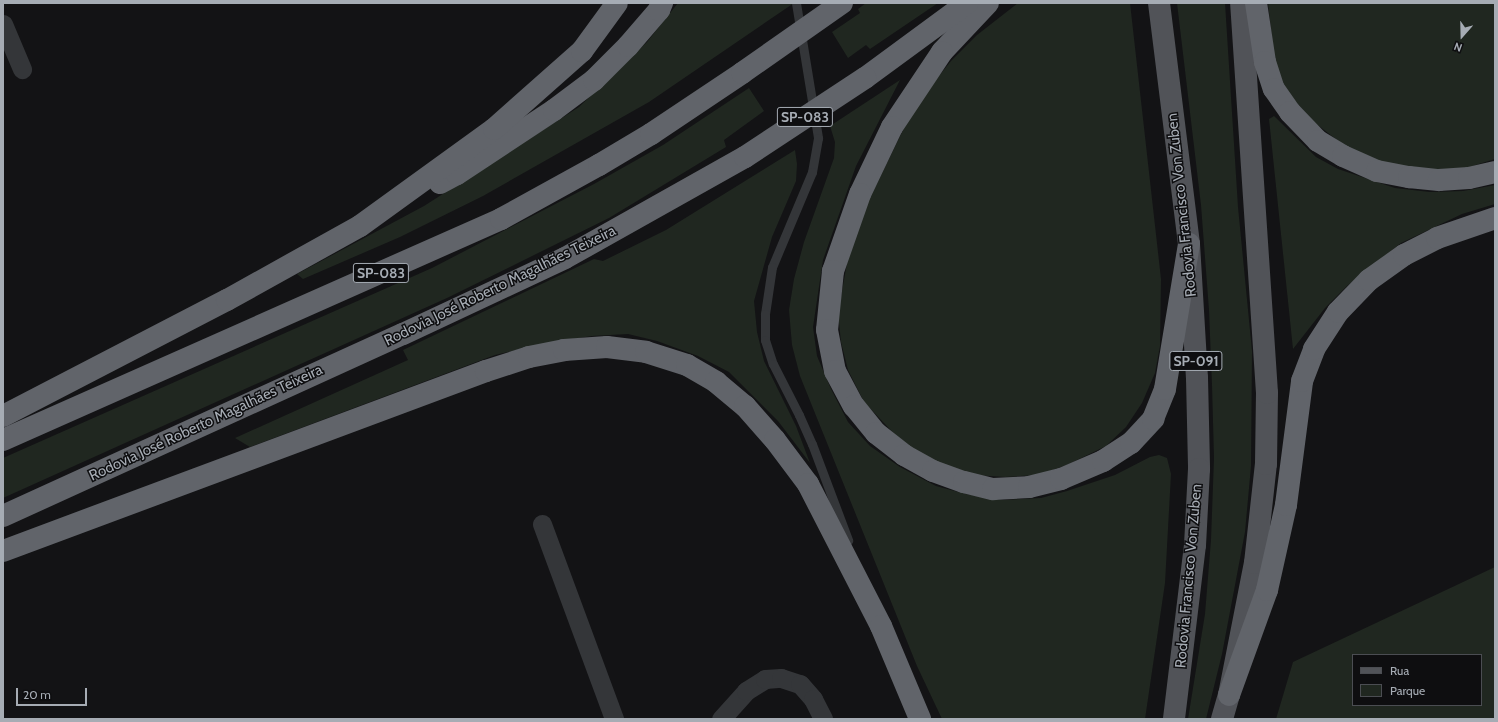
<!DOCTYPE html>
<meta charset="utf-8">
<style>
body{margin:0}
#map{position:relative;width:1498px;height:722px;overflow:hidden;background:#131315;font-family:Cabin,sans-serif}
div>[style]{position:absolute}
.green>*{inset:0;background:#202720}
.lane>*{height:9px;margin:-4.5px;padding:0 4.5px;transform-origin:4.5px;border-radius:4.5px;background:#343639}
.street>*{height:19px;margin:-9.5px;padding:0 9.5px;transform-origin:9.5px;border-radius:9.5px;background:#343639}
.primary>*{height:22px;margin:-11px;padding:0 11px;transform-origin:11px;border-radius:11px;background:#515358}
.highway>*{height:22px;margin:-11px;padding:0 11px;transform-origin:11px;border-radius:11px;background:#61646a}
.highway-bridge>*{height:22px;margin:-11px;padding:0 11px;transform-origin:11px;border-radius:11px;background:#61646a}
span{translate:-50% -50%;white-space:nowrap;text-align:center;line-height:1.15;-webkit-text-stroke:3px #0e0e10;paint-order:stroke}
.shield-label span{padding:1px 3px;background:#0e0e10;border:1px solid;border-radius:3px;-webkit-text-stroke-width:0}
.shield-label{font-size:14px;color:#a6acb4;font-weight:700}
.street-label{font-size:15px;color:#a6acb4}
.frame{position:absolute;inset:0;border:4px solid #a6acb4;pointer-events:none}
.legend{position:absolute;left:1352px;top:654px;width:130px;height:52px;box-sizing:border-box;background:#0e0e10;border:1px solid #4b4d52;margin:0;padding:5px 7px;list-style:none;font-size:12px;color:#a6acb4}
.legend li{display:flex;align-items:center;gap:8px;height:20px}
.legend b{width:20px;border:1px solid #4b4d52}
.north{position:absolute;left:1442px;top:16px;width:40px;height:40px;-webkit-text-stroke:3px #0e0e10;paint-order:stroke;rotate:200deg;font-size:11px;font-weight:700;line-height:16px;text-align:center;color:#a6acb4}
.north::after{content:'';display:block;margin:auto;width:14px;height:18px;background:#a6acb4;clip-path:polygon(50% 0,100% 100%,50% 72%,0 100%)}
.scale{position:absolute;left:16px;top:688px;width:71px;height:18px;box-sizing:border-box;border:2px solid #a6acb4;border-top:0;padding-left:5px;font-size:12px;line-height:14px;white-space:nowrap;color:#a6acb4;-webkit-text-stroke:3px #0e0e10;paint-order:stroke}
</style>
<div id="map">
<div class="green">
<i style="clip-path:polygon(678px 3px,794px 3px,649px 102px,483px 196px,400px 237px,303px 279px,297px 274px,424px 206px,579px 107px,647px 42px)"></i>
<i style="clip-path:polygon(866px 3px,938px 3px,870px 49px,866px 45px,848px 58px,832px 32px,860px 13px,858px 9px)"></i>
<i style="clip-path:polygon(1018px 3px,1130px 3px,1161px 279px,1160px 346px,1155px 373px,1142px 403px,1126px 427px,1106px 446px,1069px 464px,1040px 475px,1005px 477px,973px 475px,933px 461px,903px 443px,864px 402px,848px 370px,841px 342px,838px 313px,849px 252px,864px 210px,906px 124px,929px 88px,951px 61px,977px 35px)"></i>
<i style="clip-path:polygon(1177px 3px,1225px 3px,1238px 207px,1252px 351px,1251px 466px,1245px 532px,1222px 654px,1206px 719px,1188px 719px,1205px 614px,1211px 540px,1214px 458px,1212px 385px,1209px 310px,1201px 205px)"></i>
<i style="clip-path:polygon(1268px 3px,1495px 3px,1495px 159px,1453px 172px,1381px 164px,1345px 146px,1315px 123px,1284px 89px,1275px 66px)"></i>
<i style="clip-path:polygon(900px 80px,856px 166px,823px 260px,813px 327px,817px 356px,831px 389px,848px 422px,870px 446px,900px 467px,936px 486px,966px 494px,1004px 500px,1041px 498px,1067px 491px,1115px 475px,1150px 457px,1159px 455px,1167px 458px,1171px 474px,1165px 583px,1145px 719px,942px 719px,917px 666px,800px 376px,792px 345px,789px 310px,794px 279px,804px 242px,834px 158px,835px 142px,830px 126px)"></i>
<i style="clip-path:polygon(749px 88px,764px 111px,724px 140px,726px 147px,609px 218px,447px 298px,3px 498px,3px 458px,432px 268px,594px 184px,663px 145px)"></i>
<i style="clip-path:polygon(1274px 116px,1316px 157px,1338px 169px,1395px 188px,1430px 192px,1463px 191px,1495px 185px,1495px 204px,1462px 214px,1401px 243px,1347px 286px,1325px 308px,1293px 349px,1269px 119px)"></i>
<i style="clip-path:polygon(795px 150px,797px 164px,796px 181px,772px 237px,754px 301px,757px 332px,764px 361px,796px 426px,810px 463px,778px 421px,729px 372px,698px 356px,657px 341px,628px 334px,592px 336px,547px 343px,495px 355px,250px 447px,235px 438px,408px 360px,403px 350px,594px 259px,603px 261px,666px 230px)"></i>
<i style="clip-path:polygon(evenodd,1495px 567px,1495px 719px,1276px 719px,1293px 662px,1495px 567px,1353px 655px,1481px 655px,1481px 705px,1353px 705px,1353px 655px)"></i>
</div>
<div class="lane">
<i style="left:796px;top:3px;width:137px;rotate:80.7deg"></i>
<i style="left:818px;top:138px;width:35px;rotate:100deg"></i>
<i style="left:812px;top:172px;width:103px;rotate:112.8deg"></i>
<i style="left:772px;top:267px;width:48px;rotate:98.5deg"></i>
<i style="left:765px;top:314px;width:26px;rotate:90deg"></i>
<i style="left:765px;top:340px;width:25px;rotate:72deg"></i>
<i style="left:773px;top:364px;width:57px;rotate:63deg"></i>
<i style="left:799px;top:415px;width:32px;rotate:66deg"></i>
<i style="left:812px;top:444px;width:103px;rotate:69.4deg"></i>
</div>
<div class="street">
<i style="left:3px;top:24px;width:49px;rotate:67.1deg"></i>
<i style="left:542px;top:524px;width:208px;rotate:69.7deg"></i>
<i style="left:721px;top:719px;width:38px;rotate:-48deg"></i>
<i style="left:746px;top:691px;width:22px;rotate:-32deg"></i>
<i style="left:765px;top:679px;width:16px;rotate:-4deg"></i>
<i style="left:781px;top:678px;width:20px;rotate:18deg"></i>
<i style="left:800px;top:684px;width:20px;rotate:49deg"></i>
<i style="left:813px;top:699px;width:22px;rotate:63deg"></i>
</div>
<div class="primary">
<i style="left:1159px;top:3px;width:243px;rotate:82.9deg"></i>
<i style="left:1189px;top:244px;width:134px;rotate:86.6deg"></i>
<i style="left:1197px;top:378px;width:91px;rotate:88.7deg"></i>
<i style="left:1199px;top:469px;width:76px;rotate:93deg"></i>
<i style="left:1195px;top:545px;width:175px;rotate:96.9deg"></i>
<i style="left:1222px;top:719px;width:25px;rotate:-74deg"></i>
<i style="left:1229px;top:695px;width:135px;rotate:-78.9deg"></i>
<i style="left:1255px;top:563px;width:100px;rotate:-83.7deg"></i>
<i style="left:1266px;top:464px;width:71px;rotate:-89.2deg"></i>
<i style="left:1267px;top:393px;width:391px;rotate:-93.8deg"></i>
</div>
<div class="highway">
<i style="left:988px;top:3px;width:67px;rotate:133.2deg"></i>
<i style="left:942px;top:52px;width:90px;rotate:123.7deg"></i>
<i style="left:892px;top:127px;width:74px;rotate:115.5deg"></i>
<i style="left:860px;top:194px;width:82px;rotate:109.3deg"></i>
<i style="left:833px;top:271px;width:59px;rotate:95.8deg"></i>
<i style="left:827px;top:330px;width:42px;rotate:79deg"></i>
<i style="left:835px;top:371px;width:40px;rotate:62deg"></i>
<i style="left:854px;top:406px;width:35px;rotate:51deg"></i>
<i style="left:876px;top:433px;width:36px;rotate:38deg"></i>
<i style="left:904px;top:455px;width:33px;rotate:29deg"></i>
<i style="left:933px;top:471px;width:33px;rotate:20deg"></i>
<i style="left:964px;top:482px;width:30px;rotate:14deg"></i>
<i style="left:993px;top:489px;width:36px;rotate:-3deg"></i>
<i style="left:1029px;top:487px;width:33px;rotate:-14deg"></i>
<i style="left:1061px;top:479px;width:46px;rotate:-23.2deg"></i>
<i style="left:1103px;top:461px;width:33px;rotate:-33deg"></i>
<i style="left:1131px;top:443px;width:33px;rotate:-47deg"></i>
<i style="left:1153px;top:419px;width:32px;rotate:-68deg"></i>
<i style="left:1165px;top:389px;width:147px;rotate:-80.6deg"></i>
<i style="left:1256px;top:3px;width:60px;rotate:81.3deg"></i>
<i style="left:1265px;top:62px;width:28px;rotate:72deg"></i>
<i style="left:1274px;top:89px;width:28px;rotate:55deg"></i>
<i style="left:1290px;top:112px;width:40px;rotate:46deg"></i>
<i style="left:1318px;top:141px;width:29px;rotate:31deg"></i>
<i style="left:1343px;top:156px;width:37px;rotate:24deg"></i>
<i style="left:1377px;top:171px;width:33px;rotate:11deg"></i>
<i style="left:1409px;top:177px;width:30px;rotate:6deg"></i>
<i style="left:1439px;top:180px;width:30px;rotate:-4deg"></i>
<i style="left:1469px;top:178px;width:27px;rotate:-13deg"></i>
<i style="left:865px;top:78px;width:127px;rotate:-36.3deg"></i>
<i style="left:440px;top:183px;width:19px;rotate:-28deg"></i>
<i style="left:457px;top:174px;width:116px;rotate:-33.4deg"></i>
<i style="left:554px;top:110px;width:50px;rotate:-36.9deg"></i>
<i style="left:594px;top:80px;width:48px;rotate:-45deg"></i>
<i style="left:628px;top:46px;width:48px;rotate:-49.3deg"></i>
<i style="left:659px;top:10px;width:8px;rotate:-67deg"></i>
<i style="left:3px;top:416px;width:252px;rotate:-27.4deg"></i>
<i style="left:227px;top:300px;width:152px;rotate:-29.1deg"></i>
<i style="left:360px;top:226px;width:165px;rotate:-35.9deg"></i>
<i style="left:494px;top:129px;width:118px;rotate:-41.6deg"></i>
<i style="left:582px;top:51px;width:59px;rotate:-53.9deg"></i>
<i style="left:3px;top:440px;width:545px;rotate:-23.93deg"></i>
<i style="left:501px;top:219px;width:112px;rotate:-28.9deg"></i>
<i style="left:599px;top:165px;width:61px;rotate:-30.8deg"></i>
<i style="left:651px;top:134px;width:110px;rotate:-33.8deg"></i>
<i style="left:3px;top:516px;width:439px;rotate:-24.5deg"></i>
<i style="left:403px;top:334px;width:179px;rotate:-25.1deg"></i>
<i style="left:565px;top:258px;width:206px;rotate:-29.3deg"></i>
<i style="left:3px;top:551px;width:515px;rotate:-20.44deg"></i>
<i style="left:486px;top:371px;width:45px;rotate:-18deg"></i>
<i style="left:529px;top:357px;width:36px;rotate:-11deg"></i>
<i style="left:564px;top:350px;width:43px;rotate:-4deg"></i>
<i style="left:607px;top:347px;width:39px;rotate:7deg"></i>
<i style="left:646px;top:352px;width:43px;rotate:17.6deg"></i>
<i style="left:687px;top:365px;width:34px;rotate:30deg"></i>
<i style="left:716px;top:382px;width:38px;rotate:40deg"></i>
<i style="left:745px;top:406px;width:45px;rotate:48.6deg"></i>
<i style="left:775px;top:440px;width:55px;rotate:53.1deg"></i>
<i style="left:808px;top:484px;width:160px;rotate:62.8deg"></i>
<i style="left:881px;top:626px;width:101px;rotate:67.2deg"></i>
<i style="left:1229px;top:695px;width:112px;rotate:-70.1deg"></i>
<i style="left:1267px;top:590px;width:87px;rotate:-77.4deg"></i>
<i style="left:1286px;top:505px;width:125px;rotate:-82.6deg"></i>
<i style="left:1302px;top:381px;width:34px;rotate:-69deg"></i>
<i style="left:1314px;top:349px;width:44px;rotate:-57deg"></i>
<i style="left:1338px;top:312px;width:45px;rotate:-45.9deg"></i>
<i style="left:1369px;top:280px;width:43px;rotate:-35.5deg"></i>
<i style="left:1404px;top:255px;width:37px;rotate:-27deg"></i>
<i style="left:1437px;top:238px;width:61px;rotate:-19deg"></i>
</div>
<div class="highway-bridge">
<i style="left:742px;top:73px;width:122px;rotate:-35deg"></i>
<i style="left:745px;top:157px;width:144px;rotate:-33.4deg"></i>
</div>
<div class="shield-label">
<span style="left:805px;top:117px">SP-083</span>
<span style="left:381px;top:273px">SP-083</span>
<span style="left:1196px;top:361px">SP-091</span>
</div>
<div class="street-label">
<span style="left:1182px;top:205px;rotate:-96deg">Rodovia Francisco Von Zuben</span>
<span style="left:500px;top:286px;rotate:-26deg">Rodovia José Roberto Magalhães Teixeira</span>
<span style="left:206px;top:423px;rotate:-25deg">Rodovia José Roberto Magalhães Teixeira</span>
<span style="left:1189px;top:576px;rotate:-85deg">Rodovia Francisco Von Zuben</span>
</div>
<div class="frame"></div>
<ul class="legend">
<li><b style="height:5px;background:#515358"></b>Rua</li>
<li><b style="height:11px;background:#202720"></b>Parque</li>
</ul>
<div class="north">N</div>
<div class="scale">20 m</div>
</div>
